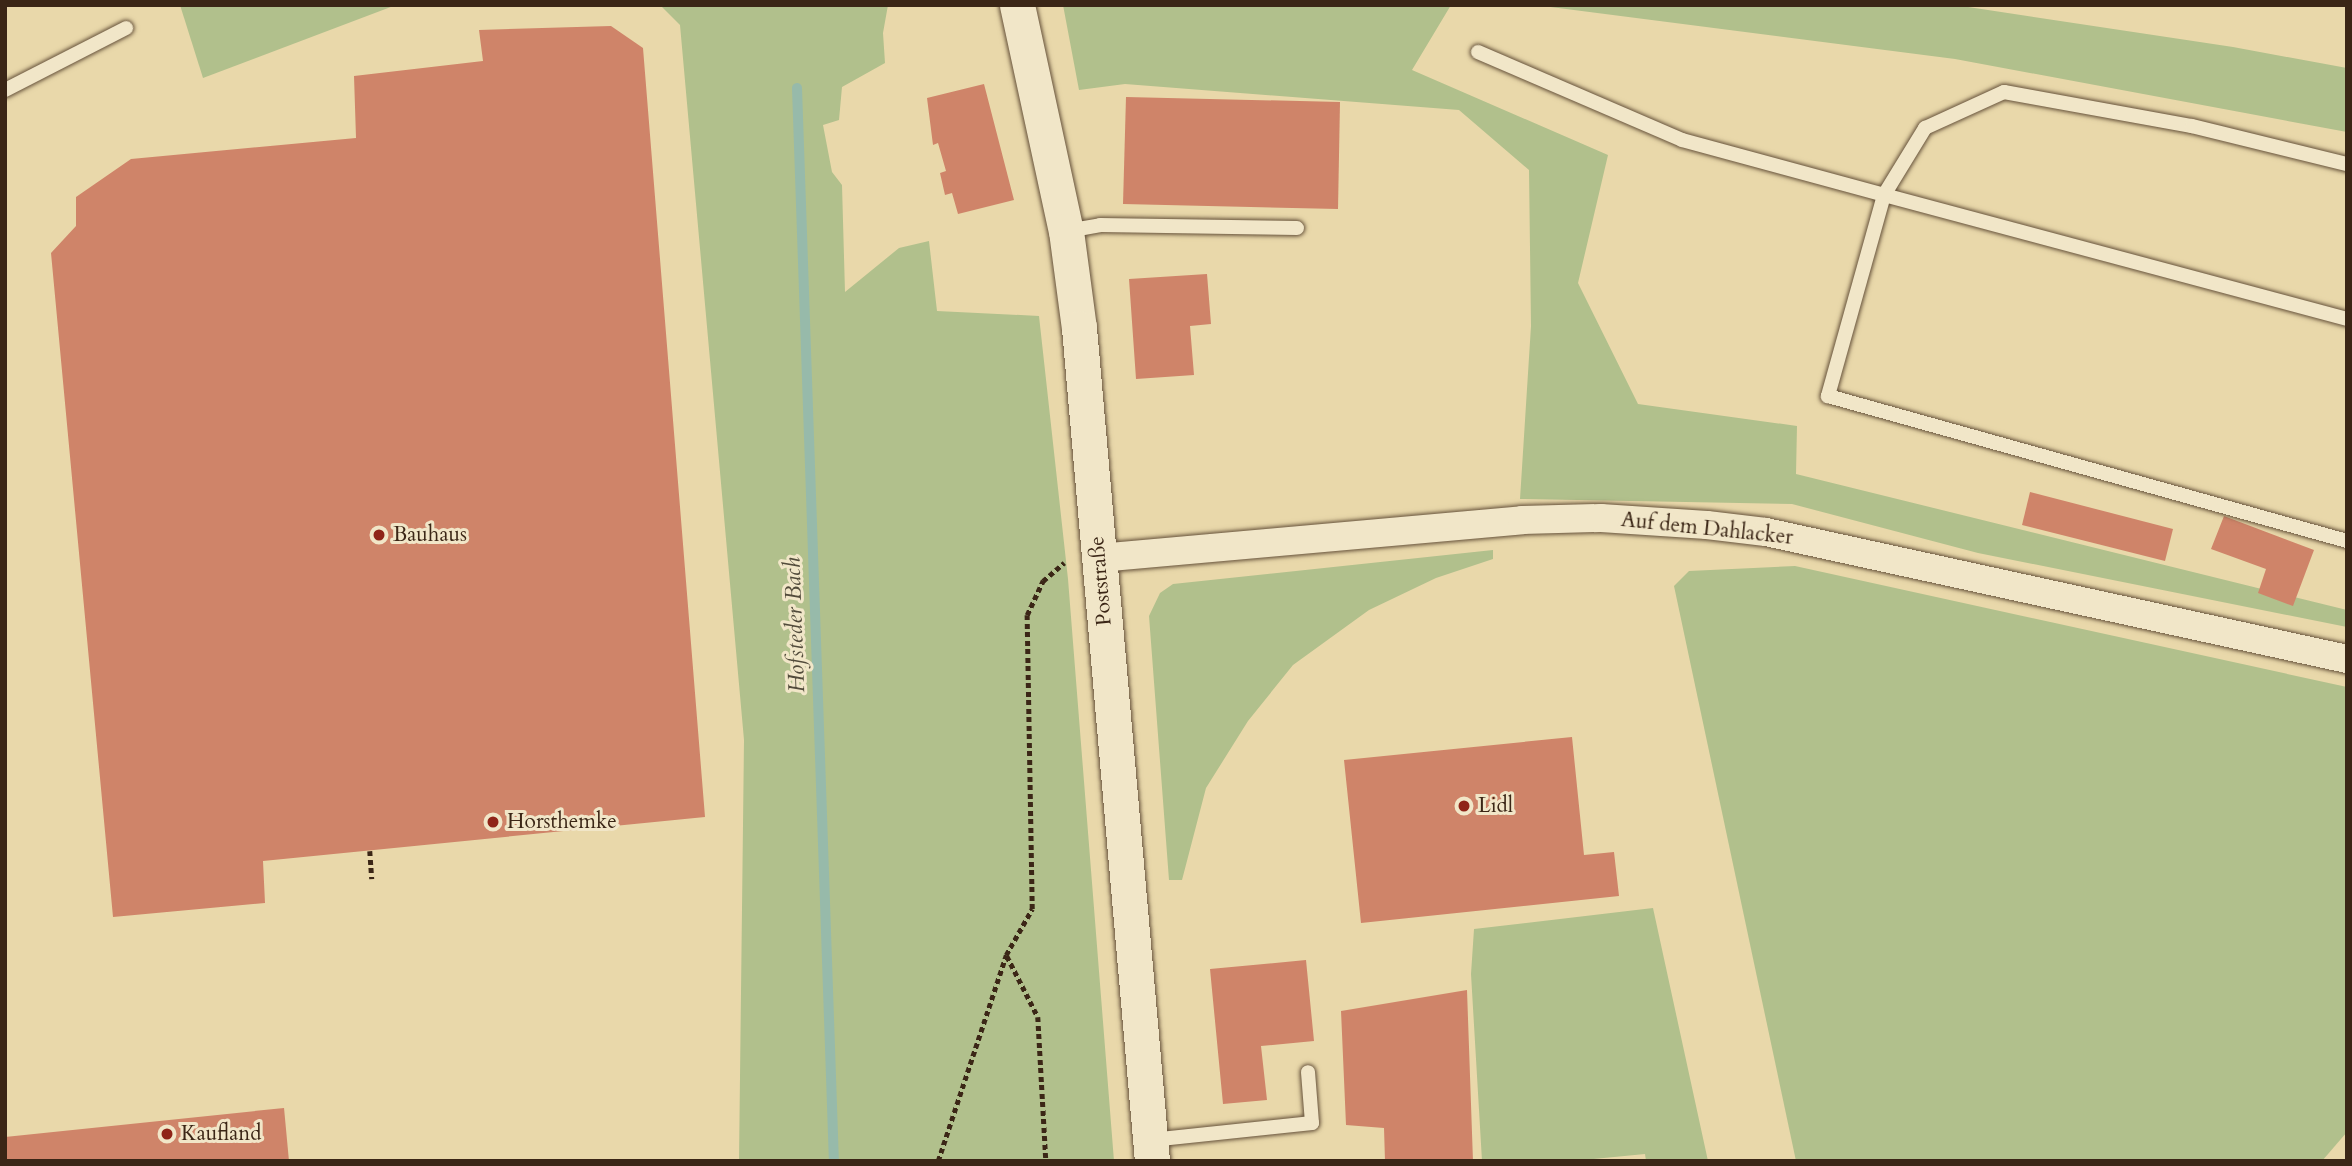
<!DOCTYPE html>
<meta charset="utf-8">
<style>
body{margin:0}
#map{position:relative;width:2352px;height:1166px;overflow:hidden;background:#e9d8aa;font-family:Cardo,serif}
div>[style]{position:absolute}
.green>*{inset:0;background:#b1c08c}
.stream>*{height:10px;margin:-5px;padding:0 5px;transform-origin:5px;border-radius:5px;background:#97baaa}
.building>*{inset:0;background:#cf8469}
.path>*{height:4.5px;margin-top:-2.25px;transform-origin:0;background:repeating-linear-gradient(90deg,#3b2616 0 5px,transparent 0 8.5px)}
.roads{filter:drop-shadow(0 0 2px #66523b) drop-shadow(0 0 2px #66523b)}
.service>*{height:14px;margin:-7px;padding:0 7px;transform-origin:7px;border-radius:7px;background:#f1e6c8}
.minor>*{height:28px;margin:-14px;padding:0 14px;transform-origin:14px;border-radius:14px;background:#f1e6c8}
.tertiary>*{height:35px;margin:-17.5px;padding:0 17.5px;transform-origin:17.5px;border-radius:17.5px;background:#f1e6c8}
.dots>*{width:19px;height:19px;translate:-50% -50%;box-sizing:border-box;border:4px solid #f1e6c8;border-radius:50%}
span{translate:-50% -50%;white-space:nowrap;text-align:center;line-height:1.15;-webkit-text-stroke:6px #f1e6c8;paint-order:stroke}
.street-label{font-size:21px;color:#3b2616}
.poi-label{font-size:21px;color:#3b2616}
.left{translate:0 -50%;text-align:left}
.water-label{font-size:23px;color:#524b3b;font-style:italic}
.frame{position:absolute;inset:0;border:7px solid #3b2616;pointer-events:none}
</style>
<div id="map">
<div class="green">
<i style="clip-path:polygon(180px 5px,396px 5px,203px 78px)"></i>
<i style="clip-path:polygon(660px 5px,888px 5px,883px 33px,885px 63px,842px 87px,839px 120px,823px 125px,832px 172px,842px 185px,845px 292px,899px 248px,929px 241px,937px 311px,1039px 316px,1068px 579px,1114px 1161px,739px 1161px,744px 740px,680px 25px)"></i>
<i style="clip-path:polygon(1063px 5px,1451px 5px,1412px 70px,1608px 155px,1578px 283px,1638px 404px,1797px 426px,1796px 474px,2347px 610px,2347px 627px,1978px 553px,1792px 504px,1520px 499px,1531px 326px,1529px 170px,1459px 110px,1125px 84px,1079px 90px)"></i>
<i style="clip-path:polygon(1535px 5px,1955px 5px,2233px 47px,2347px 68px,2347px 132px,1955px 59px)"></i>
<i style="clip-path:polygon(1493px 550px,1493px 559px,1436px 578px,1369px 610px,1293px 665px,1248px 721px,1206px 788px,1182px 880px,1169px 880px,1149px 616px,1160px 593px,1173px 584px)"></i>
<i style="clip-path:polygon(1795px 566px,2347px 687px,2347px 1132px,2322px 1161px,1796px 1161px,1674px 586px,1689px 571px)"></i>
<i style="clip-path:polygon(1653px 908px,1708px 1161px,1646px 1161px,1645px 1154px,1573px 1161px,1482px 1161px,1471px 974px,1474px 929px)"></i>
</div>
<div class="stream">
<i style="left:797px;top:88px;width:1074px;rotate:88.03deg"></i>
</div>
<div class="building">
<i style="clip-path:polygon(611px 26px,643px 48px,705px 817px,263px 861px,265px 903px,113px 917px,51px 253px,76px 226px,76px 197px,131px 159px,356px 138px,354px 76px,483px 61px,479px 30px)"></i>
<i style="clip-path:polygon(984px 84px,1014px 200px,958px 214px,952px 193px,945px 195px,940px 173px,946px 171px,938px 143px,933px 145px,927px 98px)"></i>
<i style="clip-path:polygon(1126px 97px,1340px 102px,1338px 209px,1123px 204px)"></i>
<i style="clip-path:polygon(1207px 274px,1211px 324px,1190px 326px,1194px 375px,1136px 379px,1129px 279px)"></i>
<i style="clip-path:polygon(2030px 492px,2173px 529px,2165px 561px,2022px 525px)"></i>
<i style="clip-path:polygon(2224px 516px,2314px 550px,2293px 606px,2258px 593px,2266px 569px,2211px 549px)"></i>
<i style="clip-path:polygon(1572px 737px,1584px 855px,1614px 852px,1619px 896px,1361px 923px,1344px 760px)"></i>
<i style="clip-path:polygon(1306px 960px,1314px 1041px,1261px 1046px,1267px 1100px,1223px 1104px,1210px 969px)"></i>
<i style="clip-path:polygon(1467px 990px,1473px 1161px,1385px 1161px,1384px 1128px,1346px 1125px,1341px 1011px)"></i>
<i style="clip-path:polygon(284px 1108px,289px 1161px,5px 1161px,5px 1137px)"></i>
</div>
<div class="path">
<i style="left:370px;top:851px;width:28px;rotate:86deg"></i>
<i style="left:1007px;top:956px;width:68px;rotate:63.1deg"></i>
<i style="left:1038px;top:1017px;width:144px;rotate:86.8deg"></i>
<i style="left:938px;top:1161px;width:217px;rotate:-71.7deg"></i>
<i style="left:1006px;top:955px;width:53px;rotate:-60.5deg"></i>
<i style="left:1032px;top:909px;width:294px;rotate:-91deg"></i>
<i style="left:1027px;top:615px;width:38px;rotate:-65deg"></i>
<i style="left:1043px;top:581px;width:28px;rotate:-41deg"></i>
</div>
<div class="roads">
<div class="service">
<i style="left:1478px;top:52px;width:222px;rotate:23.3deg"></i>
<i style="left:1682px;top:140px;width:209px;rotate:15.2deg"></i>
<i style="left:1884px;top:195px;width:79px;rotate:-58.5deg"></i>
<i style="left:1925px;top:128px;width:87px;rotate:-24.5deg"></i>
<i style="left:2004px;top:92px;width:191px;rotate:10.3deg"></i>
<i style="left:2192px;top:126px;width:160px;rotate:13.8deg"></i>
<i style="left:5px;top:90px;width:136px;rotate:-27.1deg"></i>
<i style="left:1067px;top:231px;width:34px;rotate:-10deg"></i>
<i style="left:1100px;top:225px;width:197px;rotate:0.9deg"></i>
<i style="left:2347px;top:319px;width:479px;rotate:-165deg"></i>
<i style="left:1884px;top:195px;width:209px;rotate:105.6deg"></i>
<i style="left:1828px;top:396px;width:539px;rotate:15.61deg"></i>
<i style="left:1151px;top:1140px;width:162px;rotate:-6deg"></i>
<i style="left:1312px;top:1123px;width:51px;rotate:-94.5deg"></i>
</div>
<div class="minor">
<i style="left:1099px;top:558px;width:425px;rotate:-5.1deg"></i>
<i style="left:1522px;top:520px;width:79px;rotate:-1.5deg"></i>
<i style="left:1601px;top:518px;width:106px;rotate:3.8deg"></i>
<i style="left:1707px;top:525px;width:59px;rotate:6.8deg"></i>
<i style="left:1766px;top:532px;width:595px;rotate:12.33deg"></i>
</div>
<div class="tertiary">
<i style="left:1017px;top:5px;width:231px;rotate:77.8deg"></i>
<i style="left:1066px;top:231px;width:98px;rotate:82.4deg"></i>
<i style="left:1079px;top:328px;width:836px;rotate:84.99deg"></i>
</div>
</div>
<div class="dots">
<i style="left:379px;top:535px;background:#8f2418"></i>
<i style="left:1464px;top:806px;background:#8f2418"></i>
<i style="left:493px;top:822px;background:#8f2418"></i>
<i style="left:167px;top:1134px;background:#8f2418"></i>
</div>
<div class="street-label">
<span style="left:1707px;top:529px;rotate:6deg">Auf dem Dahlacker</span>
<span style="left:1101px;top:581px;rotate:-95deg">Poststraße</span>
</div>
<div class="poi-label">
<span class="left" style="left:393px;top:535px">Bauhaus</span>
<span class="left" style="left:1478px;top:806px">Lidl</span>
<span class="left" style="left:507px;top:822px">Horsthemke</span>
<span class="left" style="left:181px;top:1134px">Kaufland</span>
</div>
<div class="water-label">
<span style="left:795px;top:625px;rotate:-92deg">Hofsteder Bach</span>
</div>
<div class="frame"></div>
</div>
